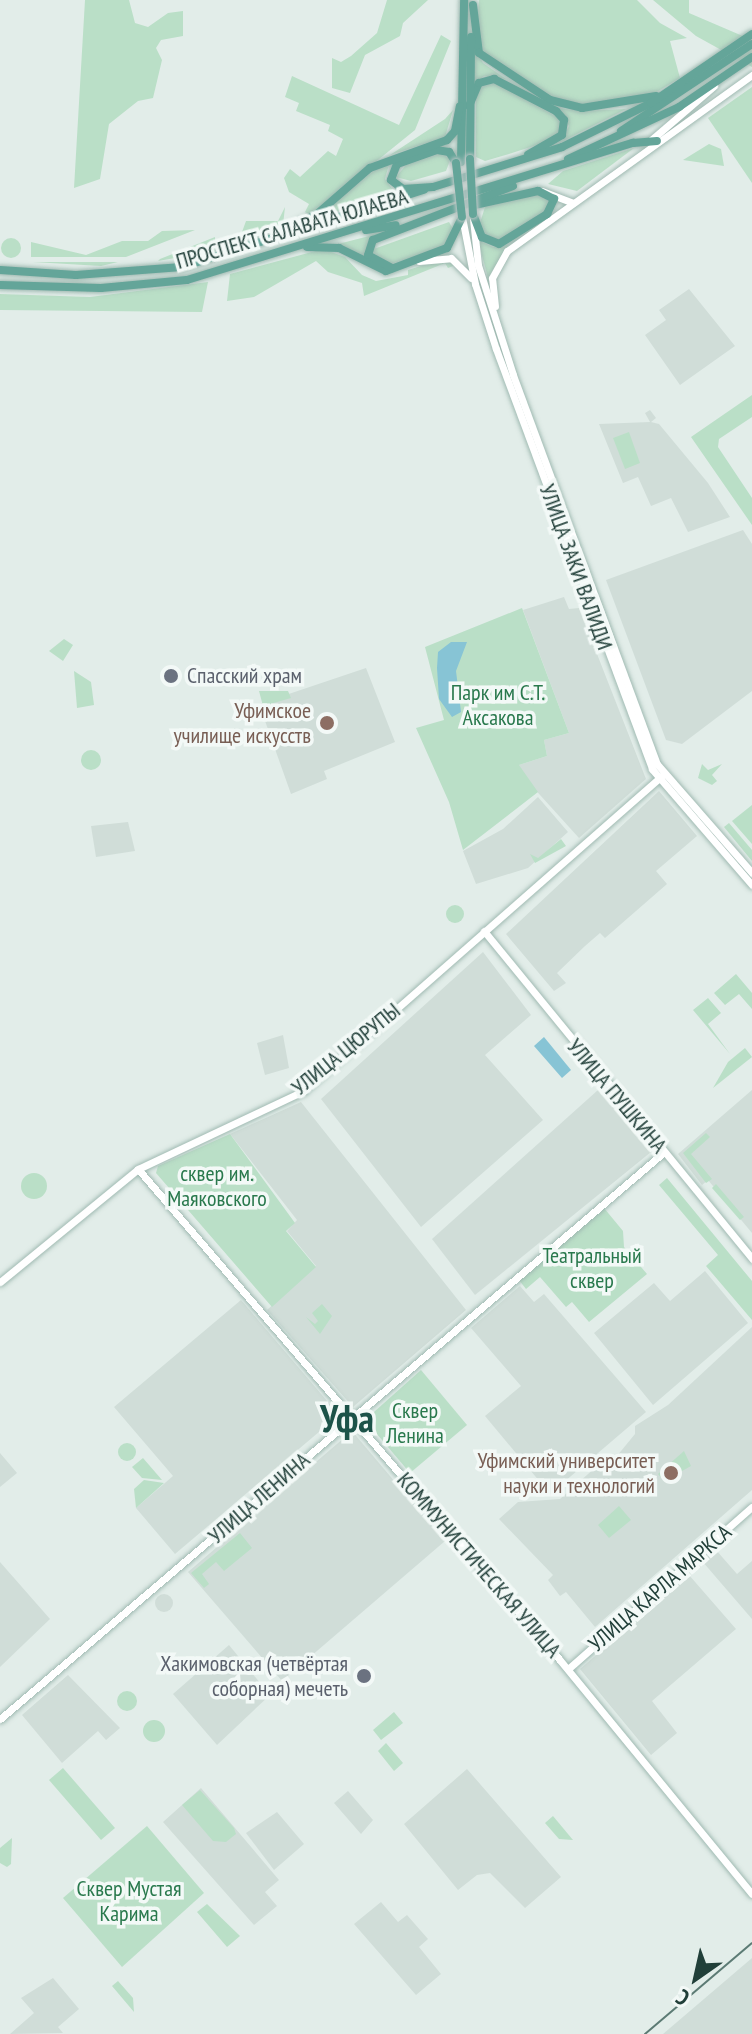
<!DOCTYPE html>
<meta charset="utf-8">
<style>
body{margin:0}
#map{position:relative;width:752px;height:2034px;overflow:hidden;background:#e2ede9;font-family:"PT Sans Narrow",sans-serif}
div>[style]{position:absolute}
.built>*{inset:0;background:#d0ddd8}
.round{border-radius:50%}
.green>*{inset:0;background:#badfc7}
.water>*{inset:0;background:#87c4d5}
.roads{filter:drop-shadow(0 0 2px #a0bab2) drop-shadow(0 0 2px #a0bab2)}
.secondary>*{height:7px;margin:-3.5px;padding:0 3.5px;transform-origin:3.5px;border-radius:3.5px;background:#fff}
.primary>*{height:8px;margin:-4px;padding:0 4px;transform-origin:4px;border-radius:4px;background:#64a599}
.tram>*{height:2px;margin:-1px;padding:0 1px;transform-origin:1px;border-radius:1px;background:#5c7b74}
.bridges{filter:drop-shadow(0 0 2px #c1c9c8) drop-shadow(0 0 2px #c1c9c8)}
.primary-bridge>*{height:8px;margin:-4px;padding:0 4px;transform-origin:4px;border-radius:4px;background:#64a599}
.dots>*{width:22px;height:22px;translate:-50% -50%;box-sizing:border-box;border:4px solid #f3f9f7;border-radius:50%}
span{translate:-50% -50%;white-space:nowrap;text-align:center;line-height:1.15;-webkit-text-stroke:7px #f3f9f7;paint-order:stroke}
.street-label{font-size:22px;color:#213f39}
.worship-label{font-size:22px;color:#5b616d}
.left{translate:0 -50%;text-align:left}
.right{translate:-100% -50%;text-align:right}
.park-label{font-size:22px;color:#29794d}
.education-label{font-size:22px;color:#785e54}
.town-label{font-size:38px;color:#1c5349;font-weight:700}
.north{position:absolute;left:656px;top:1938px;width:80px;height:80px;-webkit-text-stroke:6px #f3f9f7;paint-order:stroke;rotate:214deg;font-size:22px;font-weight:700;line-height:32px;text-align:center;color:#213f39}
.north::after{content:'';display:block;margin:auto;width:28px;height:36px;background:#213f39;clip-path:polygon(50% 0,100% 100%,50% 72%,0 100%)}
</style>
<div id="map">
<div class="built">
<i style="clip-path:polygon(689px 289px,735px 346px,680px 385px,645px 335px,666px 320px,659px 310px)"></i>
<i style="clip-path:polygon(650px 410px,656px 418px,651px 422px,659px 424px,708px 483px,730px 517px,688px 532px,671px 498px,651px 506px,638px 477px,623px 483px,599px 424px,650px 422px,645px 413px)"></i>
<i style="clip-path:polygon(743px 530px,752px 544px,752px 691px,682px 744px,666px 740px,606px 580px)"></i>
<i style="clip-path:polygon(564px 597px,569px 609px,579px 608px,646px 779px,579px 838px,521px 774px,519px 765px,547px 756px,544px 740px,569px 733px,523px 610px)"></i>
<i style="clip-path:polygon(366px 668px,395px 742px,324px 771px,327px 779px,291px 794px,259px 704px)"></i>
<i style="clip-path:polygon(659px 791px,697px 836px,656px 871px,667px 884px,605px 938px,600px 933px,585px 946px,557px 973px,566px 983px,554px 991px,506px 934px)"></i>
<i style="clip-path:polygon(538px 797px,568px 832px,528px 868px,476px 884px,463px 851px,503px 829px)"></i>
<i style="clip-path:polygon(128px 822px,135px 851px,96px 857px,91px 826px)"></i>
<i style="clip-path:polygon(483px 952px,531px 1015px,485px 1055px,543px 1120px,421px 1227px,321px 1099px)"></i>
<i style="clip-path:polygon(283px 1035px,289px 1068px,265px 1075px,257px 1043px)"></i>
<i style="clip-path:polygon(598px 1090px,651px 1152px,475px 1295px,432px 1239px)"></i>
<i style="clip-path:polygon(752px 1090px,752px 1233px,708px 1180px,702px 1185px,678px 1154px)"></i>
<i style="clip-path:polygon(301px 1102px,466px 1310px,353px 1407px,267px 1310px,316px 1266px,287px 1231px,297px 1220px,230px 1134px)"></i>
<i style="clip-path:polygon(705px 1271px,748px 1323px,653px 1405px,594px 1333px,654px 1283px,670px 1301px)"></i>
<i style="clip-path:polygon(520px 1286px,534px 1302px,544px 1294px,646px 1412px,550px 1494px,485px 1416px,521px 1386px,471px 1328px)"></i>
<i style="clip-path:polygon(241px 1300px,339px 1415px,175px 1554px,136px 1508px,173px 1476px,114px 1407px)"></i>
<i style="clip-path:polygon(752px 1327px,752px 1490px,595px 1627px,566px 1592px,560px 1596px,548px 1580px,553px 1575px,499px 1519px,518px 1502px,560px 1499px,606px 1458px,612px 1462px,635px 1434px,635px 1426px,668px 1405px)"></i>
<i style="clip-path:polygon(352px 1431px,445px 1541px,282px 1681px,188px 1572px)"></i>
<i style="clip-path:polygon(0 1453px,17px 1473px,0 1487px)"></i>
<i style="clip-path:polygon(716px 1550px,737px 1574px,752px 1561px,752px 1619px,702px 1561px)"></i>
<i style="clip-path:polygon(0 1562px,50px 1619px,0 1667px)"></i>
<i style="clip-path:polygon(689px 1575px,736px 1629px,652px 1701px,677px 1733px,651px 1755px,580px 1669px)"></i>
<i class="round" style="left:155px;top:1594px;width:18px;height:18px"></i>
<i style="clip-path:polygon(229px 1645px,270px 1695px,217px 1745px,173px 1694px)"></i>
<i style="clip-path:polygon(68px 1675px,120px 1728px,106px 1740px,98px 1731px,62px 1763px,22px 1715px)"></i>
<i style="clip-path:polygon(467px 1769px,561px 1877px,525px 1908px,490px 1873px,477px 1875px,458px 1890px,404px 1824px)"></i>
<i style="clip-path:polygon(201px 1788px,279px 1880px,265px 1892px,277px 1906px,254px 1925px,163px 1822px)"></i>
<i style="clip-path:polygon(348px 1791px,373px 1820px,361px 1834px,334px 1803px)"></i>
<i style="clip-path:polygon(277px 1812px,304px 1844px,274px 1870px,246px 1833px)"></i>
<i style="clip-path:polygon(381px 1902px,398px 1922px,407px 1915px,428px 1939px,419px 1947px,441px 1974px,416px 1995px,354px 1924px)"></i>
<i style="clip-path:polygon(752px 1958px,752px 2034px,663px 2034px)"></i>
<i style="clip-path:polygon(53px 1978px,79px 2009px,58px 2027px,63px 2033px,10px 2034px,34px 2013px,21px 1998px)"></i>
</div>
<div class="green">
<i style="clip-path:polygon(85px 0,129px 0,135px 23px,148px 27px,168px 13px,183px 11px,183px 36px,161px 40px,156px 48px,162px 60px,153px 98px,138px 101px,109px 124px,100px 179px,74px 188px)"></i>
<i style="clip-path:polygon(387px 0,428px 0,403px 23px,400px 36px,365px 55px,350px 93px,332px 88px,332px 58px,341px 62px,351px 56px,377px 33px)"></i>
<i style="clip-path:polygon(479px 0,637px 0,660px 23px,687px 38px,670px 41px,680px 78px,648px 97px,582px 105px,551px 98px,483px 55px,477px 28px)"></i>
<i style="clip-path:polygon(653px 0,689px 0,689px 13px,752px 40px,752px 67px,696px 36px)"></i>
<i style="clip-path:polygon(441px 35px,451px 41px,415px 130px,310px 215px,305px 212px,309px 204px,289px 192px,284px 178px,290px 169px,300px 177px,328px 151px,336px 156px,343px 139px,328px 131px,330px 125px,296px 111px,299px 103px,285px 97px,292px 76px,399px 125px)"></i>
<i style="clip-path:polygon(474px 48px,483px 63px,506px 79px,484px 76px,473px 86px)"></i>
<i style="clip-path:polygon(493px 82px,559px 118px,562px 130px,552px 140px,509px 154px,485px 161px,476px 157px,476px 95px,482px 85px)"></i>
<i style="clip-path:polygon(752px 87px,752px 183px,708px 118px)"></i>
<i style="clip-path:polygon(557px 108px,581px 111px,626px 109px,561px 142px,569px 126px)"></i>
<i style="clip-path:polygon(453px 110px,445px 137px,390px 155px,445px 119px)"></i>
<i style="clip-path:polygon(709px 144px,721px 149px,724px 166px,683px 160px)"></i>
<i style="clip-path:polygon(634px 148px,577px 191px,548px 184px,563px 171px)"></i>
<i style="clip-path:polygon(439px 154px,451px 158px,446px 171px,411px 181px,396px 177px,406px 165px)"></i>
<i style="clip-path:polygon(389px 164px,385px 179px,396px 194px,318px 217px,378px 167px)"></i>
<i style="clip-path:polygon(538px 194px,550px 200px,545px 212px,499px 241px,484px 234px,480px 223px,485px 207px)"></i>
<i style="clip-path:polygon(285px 207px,283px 225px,238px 243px,246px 221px,278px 221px)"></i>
<i style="clip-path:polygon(449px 222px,453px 229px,446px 246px,429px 252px,391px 264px,376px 261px,371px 250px)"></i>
<i style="clip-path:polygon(195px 230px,126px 257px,31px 257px,31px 242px,86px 255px,122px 241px,148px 241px,162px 231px)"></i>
<i style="clip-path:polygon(393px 230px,371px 238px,364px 257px,338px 244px)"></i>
<i style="clip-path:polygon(215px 237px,215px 251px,158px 261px,160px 259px)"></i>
<i class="round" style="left:1px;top:238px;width:20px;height:20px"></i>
<i style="clip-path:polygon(478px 240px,493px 247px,508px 245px,488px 278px)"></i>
<i style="clip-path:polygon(323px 249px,345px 257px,362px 275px,376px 281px,408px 275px,408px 270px,440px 260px,458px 264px,448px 268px,445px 263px,364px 296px,362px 283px,328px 272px,316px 261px,254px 297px,227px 301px,230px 274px)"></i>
<i style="clip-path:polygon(33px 262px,118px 262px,101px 266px)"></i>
<i style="clip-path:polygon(208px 282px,202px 312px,0 310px,0 294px,90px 297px)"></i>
<i style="clip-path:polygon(752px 395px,752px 417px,719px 439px,718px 447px,752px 498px,752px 525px,691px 437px)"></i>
<i style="clip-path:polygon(629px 432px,640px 463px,625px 469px,613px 438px)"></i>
<i style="clip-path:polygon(522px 608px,569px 733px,544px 740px,547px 756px,519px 765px,538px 792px,463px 850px,449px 802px,416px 728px,444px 720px,425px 647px)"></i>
<i style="clip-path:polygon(64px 639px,73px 645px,63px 661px,49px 651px)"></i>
<i style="clip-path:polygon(74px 671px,91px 682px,94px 705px,77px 708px)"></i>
<i style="clip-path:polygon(259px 691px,288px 691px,291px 698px,263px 706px)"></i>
<i class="round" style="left:81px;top:750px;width:20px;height:20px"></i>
<i style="clip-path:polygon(702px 764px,708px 770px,722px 764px,712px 775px,717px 781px,712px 785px,698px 778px)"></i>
<i style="clip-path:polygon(752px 805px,752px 844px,732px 821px)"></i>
<i style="clip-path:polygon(729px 823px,752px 850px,752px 861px,724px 827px)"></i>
<i style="clip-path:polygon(561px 839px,566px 846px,535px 863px,530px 854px,538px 858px)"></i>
<i class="round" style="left:446px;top:905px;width:18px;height:18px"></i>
<i style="clip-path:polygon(736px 974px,752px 993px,752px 1009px,739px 994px,725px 1005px,714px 993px)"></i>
<i style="clip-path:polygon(708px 998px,721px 1013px,708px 1024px,730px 1054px,693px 1010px)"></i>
<i style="clip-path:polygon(745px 1048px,752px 1057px,713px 1088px,728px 1062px)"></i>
<i style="clip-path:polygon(706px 1133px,710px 1137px,691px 1154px,712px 1179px,706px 1183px,683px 1153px)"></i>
<i style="clip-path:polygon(230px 1134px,295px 1223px,286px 1231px,316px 1267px,272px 1307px,156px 1173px,158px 1166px)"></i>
<i class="round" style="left:21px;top:1173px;width:26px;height:26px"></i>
<i style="clip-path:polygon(667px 1178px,752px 1281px,752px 1320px,706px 1266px,718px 1255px,659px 1185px)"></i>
<i style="clip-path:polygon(716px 1184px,744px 1217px,740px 1220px,712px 1188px)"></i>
<i style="clip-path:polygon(604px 1208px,623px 1231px,624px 1247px,647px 1274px,589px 1322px,572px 1302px,566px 1307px,540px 1277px,526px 1289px,519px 1280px)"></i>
<i style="clip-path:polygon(322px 1304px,332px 1316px,320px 1334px,306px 1317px,315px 1324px,318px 1321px,312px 1313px)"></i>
<i style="clip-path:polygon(421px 1370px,467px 1425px,410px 1473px,365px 1420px)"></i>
<i class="round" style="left:118px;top:1443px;width:18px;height:18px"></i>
<i style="clip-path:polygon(684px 1451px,691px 1466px,664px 1481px,658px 1474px)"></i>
<i style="clip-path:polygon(143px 1458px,162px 1480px,142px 1478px,132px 1467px)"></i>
<i style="clip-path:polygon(144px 1480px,164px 1483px,136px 1508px,134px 1489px)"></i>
<i style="clip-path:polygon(619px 1506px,631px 1520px,609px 1538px,598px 1525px)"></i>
<i style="clip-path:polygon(240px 1533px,252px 1548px,224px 1571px,216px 1562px,202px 1574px,209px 1584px,204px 1588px,191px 1573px)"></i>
<i class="round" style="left:117px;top:1691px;width:20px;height:20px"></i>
<i style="clip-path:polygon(394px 1712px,403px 1723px,381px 1740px,373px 1730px)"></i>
<i class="round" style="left:143px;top:1720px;width:22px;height:22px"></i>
<i style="clip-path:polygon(386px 1743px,403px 1763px,394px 1771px,378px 1751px)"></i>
<i style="clip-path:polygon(63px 1768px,115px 1828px,101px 1840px,49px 1780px)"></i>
<i style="clip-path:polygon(200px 1790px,234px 1828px,236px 1834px,226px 1842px,213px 1841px,182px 1805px)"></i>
<i style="clip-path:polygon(553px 1816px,573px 1840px,559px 1839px,545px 1823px)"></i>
<i style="clip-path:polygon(147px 1826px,204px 1893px,122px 1967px,63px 1898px)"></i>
<i style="clip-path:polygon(12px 1838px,11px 1864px,7px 1867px,0 1863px,0 1848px)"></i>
<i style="clip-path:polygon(207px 1904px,240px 1936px,227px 1947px,197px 1912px)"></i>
<i style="clip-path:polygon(118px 1981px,133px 1998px,134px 2012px,112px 1986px)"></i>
</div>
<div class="water">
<i style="clip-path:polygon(451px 642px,467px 642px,456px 671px,461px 712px,452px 717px,439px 699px,437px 668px,438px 652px)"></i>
<i style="clip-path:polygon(544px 1037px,571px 1070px,562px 1078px,534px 1046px)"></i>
</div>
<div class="roads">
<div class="secondary">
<i style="left:651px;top:140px;width:83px;rotate:-40.6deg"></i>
<i style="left:542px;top:191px;width:33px;rotate:21deg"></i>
<i style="left:462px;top:217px;width:68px;rotate:79deg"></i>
<i style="left:475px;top:284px;width:68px;rotate:72.1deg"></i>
<i style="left:496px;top:349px;width:448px;rotate:69.6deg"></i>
<i style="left:652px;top:769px;width:153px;rotate:49.2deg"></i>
<i style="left:473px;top:219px;width:46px;rotate:83.8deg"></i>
<i style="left:478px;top:265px;width:115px;rotate:72.3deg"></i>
<i style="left:513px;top:375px;width:415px;rotate:69.7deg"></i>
<i style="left:657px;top:764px;width:145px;rotate:48.9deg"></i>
<i style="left:419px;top:261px;width:32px;rotate:-5deg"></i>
<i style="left:451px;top:258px;width:28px;rotate:45deg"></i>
<i style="left:495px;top:306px;width:28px;rotate:-96deg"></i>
<i style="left:492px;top:278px;width:31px;rotate:-61deg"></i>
<i style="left:507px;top:251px;width:302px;rotate:-35.7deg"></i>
<i style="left:484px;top:931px;width:424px;rotate:50.7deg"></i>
<i style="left:138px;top:1169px;width:646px;rotate:49.33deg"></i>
<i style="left:559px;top:1659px;width:304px;rotate:50.6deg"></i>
<i style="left:0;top:1282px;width:178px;rotate:-39.3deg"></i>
<i style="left:138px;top:1169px;width:183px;rotate:-25.3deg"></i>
<i style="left:303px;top:1091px;width:480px;rotate:-41.3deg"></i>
<i style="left:568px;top:1669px;width:245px;rotate:-41.4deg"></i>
<i style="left:0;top:1719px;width:873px;rotate:-40.49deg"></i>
</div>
<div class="primary">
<i style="left:473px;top:5px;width:48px;rotate:82.9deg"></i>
<i style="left:479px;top:53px;width:85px;rotate:33.5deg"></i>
<i style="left:550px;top:100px;width:33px;rotate:14deg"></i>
<i style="left:582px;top:108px;width:75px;rotate:-9.2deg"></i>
<i style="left:469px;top:106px;width:25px;rotate:-67deg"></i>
<i style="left:479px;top:83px;width:16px;rotate:-15deg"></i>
<i style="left:494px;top:79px;width:70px;rotate:27.3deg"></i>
<i style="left:556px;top:111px;width:12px;rotate:48deg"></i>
<i style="left:564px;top:120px;width:15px;rotate:98deg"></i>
<i style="left:562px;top:135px;width:39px;rotate:150deg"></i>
<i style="left:621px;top:131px;width:157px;rotate:-33.6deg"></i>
<i style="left:470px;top:159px;width:122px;rotate:-89.5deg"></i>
<i style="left:568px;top:159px;width:123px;rotate:-25.1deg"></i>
<i style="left:679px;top:107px;width:88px;rotate:-34.4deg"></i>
<i style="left:461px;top:162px;width:162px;rotate:-88.9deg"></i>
<i style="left:456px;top:163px;width:13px;rotate:-122deg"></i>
<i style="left:449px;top:152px;width:12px;rotate:-171deg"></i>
<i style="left:437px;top:150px;width:42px;rotate:160.7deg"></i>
<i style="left:397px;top:164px;width:17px;rotate:111deg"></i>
<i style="left:391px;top:180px;width:15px;rotate:37deg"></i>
<i style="left:403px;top:189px;width:30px;rotate:-4deg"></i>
<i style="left:433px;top:187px;width:135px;rotate:-17.2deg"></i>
<i style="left:562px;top:147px;width:99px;rotate:-26.3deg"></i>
<i style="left:651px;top:103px;width:122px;rotate:-34.3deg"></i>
<i style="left:473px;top:214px;width:25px;rotate:69deg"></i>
<i style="left:482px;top:237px;width:18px;rotate:22deg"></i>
<i style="left:499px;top:244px;width:57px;rotate:-32deg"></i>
<i style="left:547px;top:214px;width:17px;rotate:-65deg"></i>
<i style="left:554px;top:199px;width:18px;rotate:-153deg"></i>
<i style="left:538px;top:191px;width:65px;rotate:167.5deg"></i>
<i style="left:366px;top:230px;width:30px;rotate:-9deg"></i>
<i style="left:276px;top:236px;width:47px;rotate:-28.2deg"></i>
<i style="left:317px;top:214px;width:70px;rotate:-41deg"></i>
<i style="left:370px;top:168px;width:82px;rotate:-20deg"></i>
<i style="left:447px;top:140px;width:12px;rotate:-48deg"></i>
<i style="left:455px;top:131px;width:25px;rotate:-79deg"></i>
<i style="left:307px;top:247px;width:32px;rotate:2deg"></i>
<i style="left:339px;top:248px;width:52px;rotate:26.1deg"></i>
<i style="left:386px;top:271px;width:65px;rotate:-20.7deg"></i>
<i style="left:447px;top:248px;width:34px;rotate:-64deg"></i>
<i style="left:392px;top:268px;width:27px;rotate:-152deg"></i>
<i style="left:368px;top:255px;width:16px;rotate:-72deg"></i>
<i style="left:373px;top:240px;width:150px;rotate:-21.1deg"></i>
<i style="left:0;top:270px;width:76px;rotate:3.8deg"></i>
<i style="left:76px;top:275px;width:106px;rotate:-4.3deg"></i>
<i style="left:182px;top:267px;width:254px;rotate:-17.7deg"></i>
<i style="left:0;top:285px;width:101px;rotate:1.7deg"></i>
<i style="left:101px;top:288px;width:86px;rotate:-5.3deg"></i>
<i style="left:187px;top:280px;width:467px;rotate:-17.1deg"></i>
<i style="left:633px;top:143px;width:24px;rotate:-5deg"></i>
</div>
</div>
<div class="tram">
<i style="left:645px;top:2034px;width:140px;rotate:-40.4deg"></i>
</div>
<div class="bridges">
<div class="primary-bridge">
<i style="left:470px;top:159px;width:55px;rotate:86.9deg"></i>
<i style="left:456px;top:163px;width:54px;rotate:83.7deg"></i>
</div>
</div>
<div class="dots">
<i style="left:171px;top:676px;background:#6b7280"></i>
<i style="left:327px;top:723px;background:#8d6e63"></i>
<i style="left:671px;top:1473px;background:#8d6e63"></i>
<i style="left:364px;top:1676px;background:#6b7280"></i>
</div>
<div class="street-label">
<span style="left:292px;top:229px;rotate:-16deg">ПРОСПЕКТ САЛАВАТА ЮЛАЕВА</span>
<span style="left:576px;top:567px;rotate:70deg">УЛИЦА ЗАКИ ВАЛИДИ</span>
<span style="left:346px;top:1049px;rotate:-39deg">УЛИЦА ЦЮРУПЫ</span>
<span style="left:617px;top:1096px;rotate:50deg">УЛИЦА ПУШКИНА</span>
<span style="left:259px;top:1498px;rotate:-41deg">УЛИЦА ЛЕНИНА</span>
<span style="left:479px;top:1565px;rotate:49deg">КОММУНИСТИЧЕСКАЯ УЛИЦА</span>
<span style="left:660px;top:1588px;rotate:-41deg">УЛИЦА КАРЛА МАРКСА</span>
</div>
<div class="worship-label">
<span class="left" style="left:187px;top:676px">Спасский храм</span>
<span class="right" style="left:348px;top:1676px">Хакимовская (четвёртая<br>соборная) мечеть</span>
</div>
<div class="park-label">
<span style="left:498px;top:705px">Парк им С.Т.<br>Аксакова</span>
<span style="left:217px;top:1186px">сквер им.<br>Маяковского</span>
<span style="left:592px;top:1268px">Театральный<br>сквер</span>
<span style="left:415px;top:1423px">Сквер<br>Ленина</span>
<span style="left:129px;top:1901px">Сквер Мустая<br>Карима</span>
</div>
<div class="education-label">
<span class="right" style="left:311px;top:723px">Уфимское<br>училище искусств</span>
<span class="right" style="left:655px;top:1473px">Уфимский университет<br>науки и технологий</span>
</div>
<div class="town-label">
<span style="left:347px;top:1418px">Уфа</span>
</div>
<div class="north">С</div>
</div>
